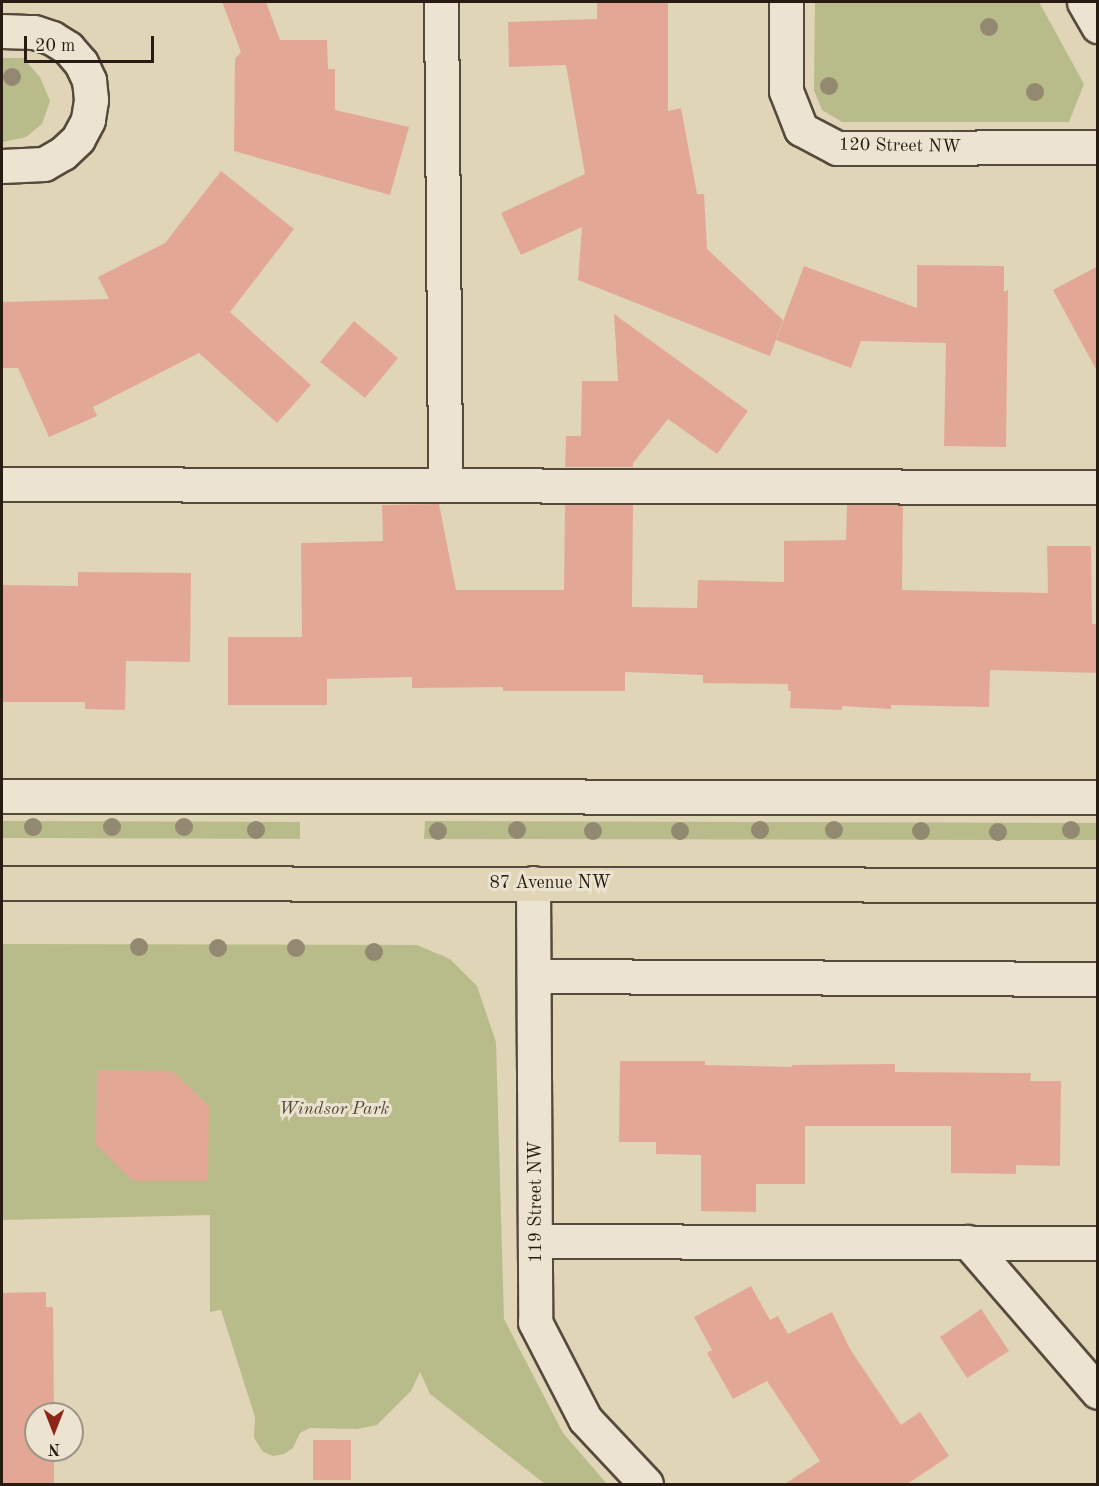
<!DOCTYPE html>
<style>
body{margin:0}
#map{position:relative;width:1099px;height:1486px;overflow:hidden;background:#e1d5b8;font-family:"Old Standard TT",serif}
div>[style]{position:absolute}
.green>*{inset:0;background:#b8bc8b}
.building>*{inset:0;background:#e3a895}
.roads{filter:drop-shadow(2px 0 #564a3c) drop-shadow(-2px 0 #564a3c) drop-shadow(0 2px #564a3c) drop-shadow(0 -2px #564a3c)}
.minor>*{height:33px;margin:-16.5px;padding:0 16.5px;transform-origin:16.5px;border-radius:16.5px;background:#ece4d1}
.major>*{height:33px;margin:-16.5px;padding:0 16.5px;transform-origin:16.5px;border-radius:16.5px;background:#e1d5b8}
.trees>*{width:18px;height:18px;margin:-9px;border-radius:50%;background:#928970}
span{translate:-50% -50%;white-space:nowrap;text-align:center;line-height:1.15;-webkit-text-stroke:6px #ece4d1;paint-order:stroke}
.street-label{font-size:18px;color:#271b12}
.park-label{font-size:18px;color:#524b36;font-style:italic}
.frame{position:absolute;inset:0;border:3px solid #271b12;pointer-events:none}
.north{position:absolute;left:24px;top:1402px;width:60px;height:60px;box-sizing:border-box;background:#ece4d1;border:2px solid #9d9485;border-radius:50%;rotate:180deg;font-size:16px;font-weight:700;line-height:24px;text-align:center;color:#271b12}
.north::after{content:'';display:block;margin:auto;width:21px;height:27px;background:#8f2418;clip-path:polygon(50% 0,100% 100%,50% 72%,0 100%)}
.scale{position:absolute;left:24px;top:36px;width:130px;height:27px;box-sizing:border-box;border:3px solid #271b12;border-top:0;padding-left:8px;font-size:18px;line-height:21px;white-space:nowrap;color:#271b12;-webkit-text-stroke:4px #ece4d1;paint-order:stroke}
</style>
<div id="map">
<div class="green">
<i style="clip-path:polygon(815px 2px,1039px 2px,1084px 84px,1069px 122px,842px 122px,822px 110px,814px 90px)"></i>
<i style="clip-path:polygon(2px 58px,23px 58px,40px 77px,50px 101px,42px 124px,26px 137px,3px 142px)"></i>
<i style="clip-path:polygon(2px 821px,300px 822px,300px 839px,2px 838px)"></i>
<i style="clip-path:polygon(425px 821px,1097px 823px,1098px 840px,424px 839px)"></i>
<i style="clip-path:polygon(2px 944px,417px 945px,450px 959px,477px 986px,496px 1042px,504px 1319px,563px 1433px,607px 1484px,545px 1484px,430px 1394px,420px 1372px,411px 1391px,377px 1425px,357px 1429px,310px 1428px,300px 1433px,293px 1448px,284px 1454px,273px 1456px,263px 1452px,254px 1438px,255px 1417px,221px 1310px,210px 1312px,210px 1215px,2px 1220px)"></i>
</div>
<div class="building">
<i style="clip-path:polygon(222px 2px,266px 2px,280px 40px,327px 40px,328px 69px,335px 69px,335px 110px,409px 127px,390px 195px,234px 151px,235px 59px,241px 52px)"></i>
<i style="clip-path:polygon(597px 2px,668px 2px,668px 111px,681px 108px,697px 194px,704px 194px,707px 249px,783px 320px,770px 356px,578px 280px,582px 227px,521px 255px,501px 213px,585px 174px,566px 65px,509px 67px,508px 22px,597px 19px)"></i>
<i style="clip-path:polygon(221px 171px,294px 229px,230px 312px,311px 385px,277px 423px,199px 353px,93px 407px,97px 416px,49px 437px,18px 368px,2px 368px,2px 302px,109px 299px,98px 277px,165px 243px)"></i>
<i style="clip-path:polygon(917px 265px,1004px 266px,1004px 292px,1008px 290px,1006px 447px,944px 446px,946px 343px,861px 341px,851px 368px,776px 340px,804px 266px,917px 308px)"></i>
<i style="clip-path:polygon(1098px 266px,1098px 373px,1053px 290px)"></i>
<i style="clip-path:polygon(614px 314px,748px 411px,717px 454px,668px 419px,633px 463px,633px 467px,565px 467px,566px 436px,581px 436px,582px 381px,618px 381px)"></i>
<i style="clip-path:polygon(354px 321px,398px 358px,365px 398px,320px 362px)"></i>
<i style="clip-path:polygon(439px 504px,456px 590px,564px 590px,565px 504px,633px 504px,632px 607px,697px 608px,698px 580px,784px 582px,784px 541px,846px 540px,847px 505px,903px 505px,902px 590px,1048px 593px,1047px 546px,1091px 546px,1092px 624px,1098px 624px,1098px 673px,990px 670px,989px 707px,891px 705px,891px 709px,842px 706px,842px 710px,790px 708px,791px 691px,788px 691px,788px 684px,703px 683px,703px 675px,625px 672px,625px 691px,503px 691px,503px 687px,412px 688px,412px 677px,327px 679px,327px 705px,228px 705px,228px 637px,302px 637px,301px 543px,383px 541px,382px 505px)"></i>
<i style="clip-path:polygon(78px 572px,191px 573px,190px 662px,126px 661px,125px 710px,85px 709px,85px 702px,2px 702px,2px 585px,78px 586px)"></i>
<i style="clip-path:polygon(620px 1061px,705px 1061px,705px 1065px,792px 1067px,792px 1065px,895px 1064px,895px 1072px,1031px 1073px,1030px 1081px,1061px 1081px,1060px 1166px,1016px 1165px,1016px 1174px,951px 1173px,951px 1126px,805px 1126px,805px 1184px,756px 1184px,756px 1212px,701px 1211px,701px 1155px,656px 1154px,656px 1142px,619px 1142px)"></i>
<i style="clip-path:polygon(97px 1070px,172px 1071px,209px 1106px,208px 1181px,133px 1181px,96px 1145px)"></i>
<i style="clip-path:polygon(751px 1286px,770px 1320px,778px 1316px,788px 1334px,832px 1312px,850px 1349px,901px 1425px,920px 1412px,949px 1456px,906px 1485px,783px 1485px,820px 1461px,767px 1381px,733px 1399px,707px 1353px,712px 1350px,694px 1317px)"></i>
<i style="clip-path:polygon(46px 1292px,46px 1307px,53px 1307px,54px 1414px,36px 1414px,36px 1450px,54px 1450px,54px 1485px,2px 1485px,2px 1293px)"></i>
<i style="clip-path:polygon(981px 1309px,1009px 1351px,967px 1378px,940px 1337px)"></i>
<i style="clip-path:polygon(313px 1440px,351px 1440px,351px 1480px,313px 1480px)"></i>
</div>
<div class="roads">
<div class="minor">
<i style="left:441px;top:2px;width:483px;rotate:89.5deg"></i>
<i style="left:786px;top:2px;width:89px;rotate:90deg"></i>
<i style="left:786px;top:91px;width:41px;rotate:68.5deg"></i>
<i style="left:801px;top:129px;width:41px;rotate:27.8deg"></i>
<i style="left:837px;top:148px;width:261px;rotate:-0.2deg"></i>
<i style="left:1084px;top:2px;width:28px;rotate:60deg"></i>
<i style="left:2px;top:31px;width:32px;rotate:2deg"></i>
<i style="left:34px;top:32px;width:19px;rotate:18deg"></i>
<i style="left:52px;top:38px;width:19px;rotate:32deg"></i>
<i style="left:68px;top:48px;width:20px;rotate:49deg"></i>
<i style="left:81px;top:63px;width:19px;rotate:65deg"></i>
<i style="left:89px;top:80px;width:20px;rotate:84deg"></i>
<i style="left:91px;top:100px;width:20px;rotate:99deg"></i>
<i style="left:88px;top:120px;width:21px;rotate:118deg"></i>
<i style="left:78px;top:139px;width:21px;rotate:137deg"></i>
<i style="left:63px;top:153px;width:22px;rotate:150deg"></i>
<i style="left:44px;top:164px;width:42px;rotate:177.3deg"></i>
<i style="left:2px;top:484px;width:1096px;rotate:0.16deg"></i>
<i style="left:2px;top:796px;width:1096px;rotate:0.05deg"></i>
<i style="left:533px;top:883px;width:439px;rotate:89.7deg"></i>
<i style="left:535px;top:1322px;width:109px;rotate:62.7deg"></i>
<i style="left:585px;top:1419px;width:89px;rotate:46.8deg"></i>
<i style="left:534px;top:976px;width:564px;rotate:0.3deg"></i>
<i style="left:537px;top:1241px;width:561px;rotate:0.2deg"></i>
<i style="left:968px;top:1242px;width:198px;rotate:49.1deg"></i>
</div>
<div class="major">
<i style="left:2px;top:883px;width:1096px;rotate:0.1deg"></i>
</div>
</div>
<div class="trees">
<i style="left:989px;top:27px"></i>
<i style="left:12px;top:77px"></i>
<i style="left:829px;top:86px"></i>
<i style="left:1035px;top:92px"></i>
<i style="left:33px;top:827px"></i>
<i style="left:112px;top:827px"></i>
<i style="left:184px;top:827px"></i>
<i style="left:256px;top:830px"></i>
<i style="left:517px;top:830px"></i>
<i style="left:760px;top:830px"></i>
<i style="left:834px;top:830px"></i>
<i style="left:1071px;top:830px"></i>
<i style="left:438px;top:831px"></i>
<i style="left:593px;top:831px"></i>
<i style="left:680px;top:831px"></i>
<i style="left:921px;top:831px"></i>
<i style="left:998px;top:832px"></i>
<i style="left:139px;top:947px"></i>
<i style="left:218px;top:948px"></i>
<i style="left:296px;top:948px"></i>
<i style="left:374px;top:952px"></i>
</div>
<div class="street-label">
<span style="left:900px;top:146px;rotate:1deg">120 Street NW</span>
<span style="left:550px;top:883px">87 Avenue NW</span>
<span style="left:536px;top:1202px;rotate:-90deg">119 Street NW</span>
</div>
<div class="park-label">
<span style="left:334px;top:1109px">Windsor Park</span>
</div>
<div class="frame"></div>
<div class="north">N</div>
<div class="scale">20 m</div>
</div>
